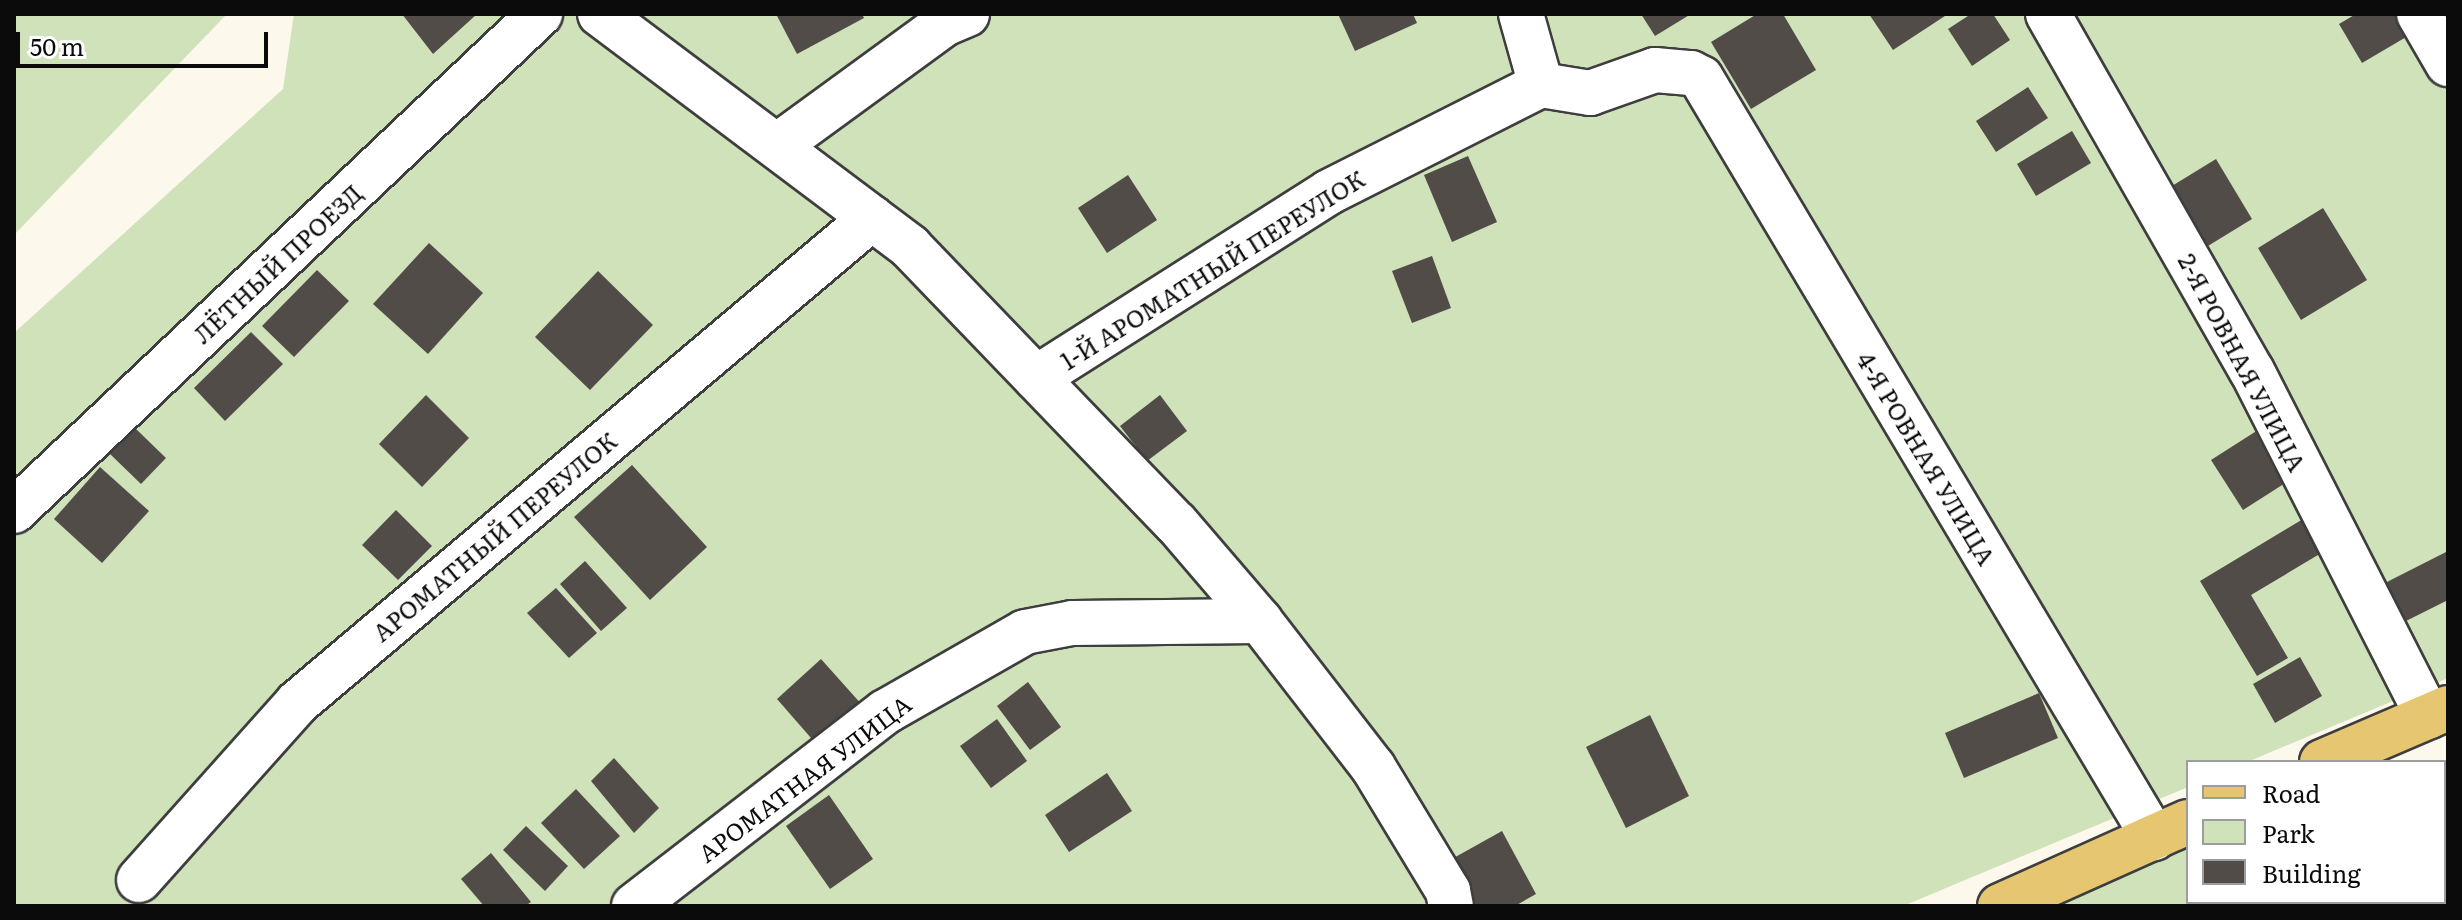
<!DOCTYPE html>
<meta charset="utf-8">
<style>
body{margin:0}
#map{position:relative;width:2462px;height:920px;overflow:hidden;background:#fcf8eb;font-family:Literata,serif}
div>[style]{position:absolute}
.green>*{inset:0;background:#cfe2ba}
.building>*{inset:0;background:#524c48}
.roads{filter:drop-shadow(2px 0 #3e3e3e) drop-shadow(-2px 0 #3e3e3e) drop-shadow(0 2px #3e3e3e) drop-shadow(0 -2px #3e3e3e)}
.minor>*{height:44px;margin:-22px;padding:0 22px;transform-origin:22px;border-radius:22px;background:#fff}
.major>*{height:44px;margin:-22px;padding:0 22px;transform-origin:22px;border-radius:22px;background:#e6c671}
span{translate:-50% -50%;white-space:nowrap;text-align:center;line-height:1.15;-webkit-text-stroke:8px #fff;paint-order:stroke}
.street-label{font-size:24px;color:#0b0b0b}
.frame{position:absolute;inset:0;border:16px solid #0b0b0b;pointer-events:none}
.legend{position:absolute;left:2186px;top:760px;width:260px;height:144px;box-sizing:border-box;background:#fff;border:2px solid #9d9d9d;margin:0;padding:10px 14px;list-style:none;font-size:24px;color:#0b0b0b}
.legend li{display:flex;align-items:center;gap:16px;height:40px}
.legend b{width:40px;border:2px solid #9d9d9d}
.scale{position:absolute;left:16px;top:32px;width:252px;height:36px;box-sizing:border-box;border:4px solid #0b0b0b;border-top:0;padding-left:10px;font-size:24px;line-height:28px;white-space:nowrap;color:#0b0b0b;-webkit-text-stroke:6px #fff;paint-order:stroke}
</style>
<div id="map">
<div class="green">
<i style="clip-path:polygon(14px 14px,227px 14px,14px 235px)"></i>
<i style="clip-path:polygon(294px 14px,2448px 14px,2448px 678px,2247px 762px,2188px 762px,2188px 787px,1903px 906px,14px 906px,14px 333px,283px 89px)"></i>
<i style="clip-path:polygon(2188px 839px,2188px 902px,2401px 906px,2038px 906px)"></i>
</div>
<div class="building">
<i style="clip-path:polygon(402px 14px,477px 14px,433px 54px)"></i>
<i style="clip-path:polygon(776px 14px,862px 14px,864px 18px,797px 54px)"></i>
<i style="clip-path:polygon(1338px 14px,1413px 14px,1417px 23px,1355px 51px)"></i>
<i style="clip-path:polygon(1641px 14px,1691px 14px,1655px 36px)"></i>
<i style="clip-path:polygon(1757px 14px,1783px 14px,1816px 70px,1751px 109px,1711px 42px)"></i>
<i style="clip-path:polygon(1869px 14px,1948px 14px,1893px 50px)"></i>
<i style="clip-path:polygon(1971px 14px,1993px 14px,2010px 40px,1972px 66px,1948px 29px)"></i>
<i style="clip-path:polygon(2356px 14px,2402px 14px,2413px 33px,2362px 63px,2339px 24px)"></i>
<i style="clip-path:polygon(2028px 87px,2048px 118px,1996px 152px,1976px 121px)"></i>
<i style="clip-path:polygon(2072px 131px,2091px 163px,2036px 196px,2017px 164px)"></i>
<i style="clip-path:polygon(1468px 156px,1497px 222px,1452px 242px,1424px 175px)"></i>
<i style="clip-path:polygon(2216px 159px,2252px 219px,2203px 249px,2167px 189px)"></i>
<i style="clip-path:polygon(1128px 175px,1157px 220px,1107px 253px,1078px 208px)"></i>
<i style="clip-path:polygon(2323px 208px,2367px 280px,2301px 320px,2258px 248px)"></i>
<i style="clip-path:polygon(429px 243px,483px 293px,428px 354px,373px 304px)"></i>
<i style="clip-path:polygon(1432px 256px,1451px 308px,1412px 323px,1392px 271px)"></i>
<i style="clip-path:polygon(317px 270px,349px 301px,294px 357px,262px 326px)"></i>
<i style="clip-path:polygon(598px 271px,653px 325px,590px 390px,535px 337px)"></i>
<i style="clip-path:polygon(251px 332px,283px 364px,225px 421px,194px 388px)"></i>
<i style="clip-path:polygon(426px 395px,469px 438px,422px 487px,379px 444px)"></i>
<i style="clip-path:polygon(1160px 395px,1187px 431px,1147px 461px,1120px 426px)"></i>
<i style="clip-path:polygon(135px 428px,166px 458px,141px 484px,110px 454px)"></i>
<i style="clip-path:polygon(2258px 430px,2290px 480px,2243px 510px,2211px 460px)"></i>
<i style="clip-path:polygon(632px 465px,707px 547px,650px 600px,574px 517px)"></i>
<i style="clip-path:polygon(100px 467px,149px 511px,102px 563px,54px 519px)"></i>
<i style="clip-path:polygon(396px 510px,432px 546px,398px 580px,362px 545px)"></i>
<i style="clip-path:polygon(2308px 516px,2328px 549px,2251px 595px,2288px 658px,2257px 676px,2200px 581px)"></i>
<i style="clip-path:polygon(2448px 551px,2448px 600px,2400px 624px,2381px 585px)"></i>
<i style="clip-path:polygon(585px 561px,627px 608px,601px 631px,560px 584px)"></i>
<i style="clip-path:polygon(556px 588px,597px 633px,569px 658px,527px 613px)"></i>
<i style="clip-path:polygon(2300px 657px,2322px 696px,2275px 723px,2253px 684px)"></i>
<i style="clip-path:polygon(821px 659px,863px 706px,818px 746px,777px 699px)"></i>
<i style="clip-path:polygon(1028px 682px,1061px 727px,1030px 750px,997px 706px)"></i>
<i style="clip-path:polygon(2039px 693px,2058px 738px,1964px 778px,1945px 733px)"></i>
<i style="clip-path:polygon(1650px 715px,1689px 796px,1626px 828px,1586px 747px)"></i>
<i style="clip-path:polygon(997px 719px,1027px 761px,991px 788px,960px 746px)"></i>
<i style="clip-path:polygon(614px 758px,659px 808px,634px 833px,591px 781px)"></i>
<i style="clip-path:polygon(1107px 773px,1132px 811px,1069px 852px,1045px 815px)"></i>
<i style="clip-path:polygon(576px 789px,620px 836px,584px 869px,541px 823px)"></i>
<i style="clip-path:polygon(829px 795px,873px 859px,830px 889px,786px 826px)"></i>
<i style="clip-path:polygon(2448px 824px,2448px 897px,2444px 826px)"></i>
<i style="clip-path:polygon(526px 826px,568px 866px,545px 891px,503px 850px)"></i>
<i style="clip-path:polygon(1502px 831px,1536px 894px,1515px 906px,1476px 906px,1450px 860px)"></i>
<i style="clip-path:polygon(491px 853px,531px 902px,525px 906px,484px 906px,461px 879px)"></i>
<i style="clip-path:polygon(2292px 902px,2386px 902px,2387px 906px,2294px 906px)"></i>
</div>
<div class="roads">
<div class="minor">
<i style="left:600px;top:14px;width:388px;rotate:36.9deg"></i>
<i style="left:910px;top:247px;width:383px;rotate:46.1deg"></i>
<i style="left:1176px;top:523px;width:129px;rotate:49.4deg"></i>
<i style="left:1260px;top:621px;width:185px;rotate:52.3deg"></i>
<i style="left:1373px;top:767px;width:145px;rotate:58.8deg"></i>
<i style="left:1448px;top:891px;width:15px;rotate:79deg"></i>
<i style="left:1521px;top:14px;width:74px;rotate:74.3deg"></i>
<i style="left:2048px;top:14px;width:411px;rotate:60.3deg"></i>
<i style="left:2252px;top:371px;width:388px;rotate:63deg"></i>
<i style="left:2419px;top:14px;width:58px;rotate:59.9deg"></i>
<i style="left:777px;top:146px;width:207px;rotate:-36.1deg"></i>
<i style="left:944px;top:24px;width:25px;rotate:-23deg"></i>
<i style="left:1036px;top:378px;width:347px;rotate:-32.4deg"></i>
<i style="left:1329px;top:192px;width:237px;rotate:-26.8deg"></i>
<i style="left:1541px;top:85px;width:50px;rotate:9.3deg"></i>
<i style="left:1590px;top:93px;width:69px;rotate:-19.5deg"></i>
<i style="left:1655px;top:70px;width:36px;rotate:5deg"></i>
<i style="left:1691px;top:73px;width:11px;rotate:27deg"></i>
<i style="left:1701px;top:78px;width:885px;rotate:59.2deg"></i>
<i style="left:14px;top:511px;width:724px;rotate:-43.38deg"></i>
<i style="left:139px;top:880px;width:237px;rotate:-48.2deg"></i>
<i style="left:297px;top:703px;width:752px;rotate:-40.15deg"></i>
<i style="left:2404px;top:902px;width:4px;rotate:76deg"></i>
<i style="left:634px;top:906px;width:317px;rotate:-37.7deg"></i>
<i style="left:885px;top:712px;width:161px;rotate:-29.7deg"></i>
<i style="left:1025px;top:632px;width:48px;rotate:-10.8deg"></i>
<i style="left:1072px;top:623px;width:188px;rotate:-0.6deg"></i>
</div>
<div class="major">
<i style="left:2322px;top:762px;width:137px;rotate:-23.2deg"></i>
<i style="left:2000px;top:906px;width:206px;rotate:-24.1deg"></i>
</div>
</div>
<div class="street-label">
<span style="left:277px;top:263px;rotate:-43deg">ЛЁТНЫЙ ПРОЕЗД</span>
<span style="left:1212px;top:269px;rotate:-32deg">1-Й АРОМАТНЫЙ ПЕРЕУЛОК</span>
<span style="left:2243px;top:362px;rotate:62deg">2-Я РОВНАЯ УЛИЦА</span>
<span style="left:1927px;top:458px;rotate:59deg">4-Я РОВНАЯ УЛИЦА</span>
<span style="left:494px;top:536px;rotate:-40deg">АРОМАТНЫЙ ПЕРЕУЛОК</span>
<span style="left:804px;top:778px;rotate:-37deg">АРОМАТНАЯ УЛИЦА</span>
</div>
<div class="frame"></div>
<ul class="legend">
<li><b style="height:10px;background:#e6c671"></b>Road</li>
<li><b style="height:22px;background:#cfe2ba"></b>Park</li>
<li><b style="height:22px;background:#524c48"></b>Building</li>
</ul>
<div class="scale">50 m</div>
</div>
